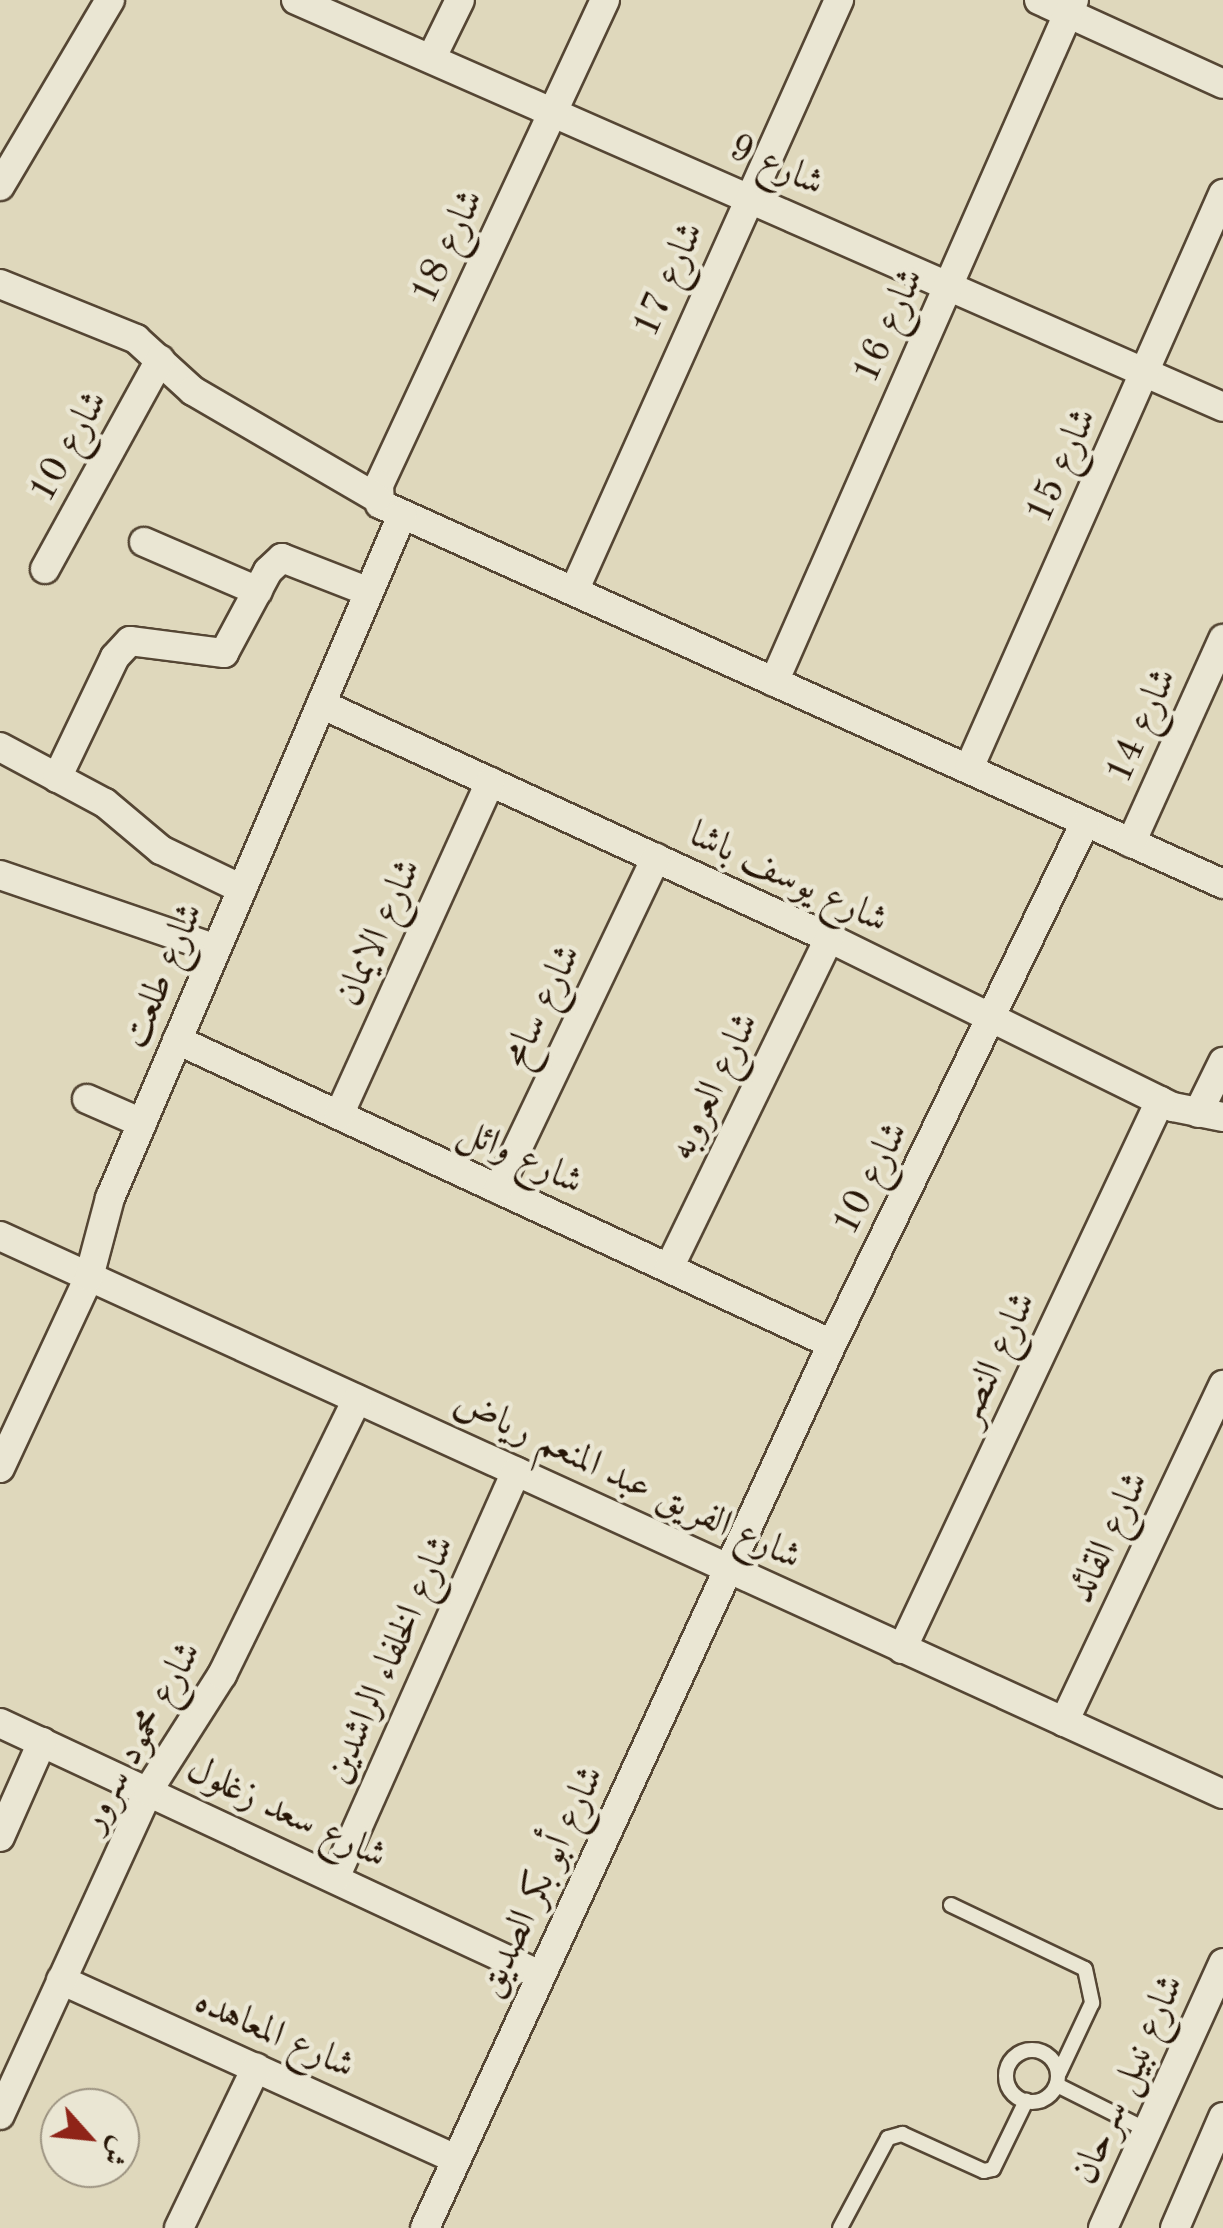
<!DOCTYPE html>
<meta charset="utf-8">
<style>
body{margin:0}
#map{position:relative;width:1223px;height:2228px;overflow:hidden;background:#dfd8bc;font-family:"Old Standard TT",Amiri,serif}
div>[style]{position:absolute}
.roads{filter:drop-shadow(2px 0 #554634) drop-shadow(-2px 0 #554634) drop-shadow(0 2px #554634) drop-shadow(0 -2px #554634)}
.lane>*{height:14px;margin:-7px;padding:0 7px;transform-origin:7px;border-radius:7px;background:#eae6d3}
.lane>.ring{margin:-7px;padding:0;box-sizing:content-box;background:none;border:14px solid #eae6d3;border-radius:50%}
.street>*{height:28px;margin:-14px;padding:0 14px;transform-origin:14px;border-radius:14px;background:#eae6d3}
span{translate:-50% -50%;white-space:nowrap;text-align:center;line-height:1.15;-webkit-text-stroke:9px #eae6d3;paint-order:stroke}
.street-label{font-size:38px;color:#271607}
.north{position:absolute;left:40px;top:2088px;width:100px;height:100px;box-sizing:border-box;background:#eae6d3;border:2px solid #9c9381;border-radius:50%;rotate:117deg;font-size:28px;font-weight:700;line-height:40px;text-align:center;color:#271607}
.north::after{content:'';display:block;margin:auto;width:35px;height:45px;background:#8f2418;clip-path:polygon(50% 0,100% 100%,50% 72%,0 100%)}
</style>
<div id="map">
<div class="roads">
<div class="lane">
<i style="left:951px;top:1905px;width:148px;rotate:25.5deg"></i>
<i style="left:1085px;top:1969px;width:35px;rotate:78deg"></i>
<i style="left:1092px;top:2003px;width:77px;rotate:115.2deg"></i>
<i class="ring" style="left:1006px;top:2050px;width:38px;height:38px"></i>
<i style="left:1057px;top:2085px;width:101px;rotate:26.6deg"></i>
<i style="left:840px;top:2228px;width:102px;rotate:-61.9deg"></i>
<i style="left:888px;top:2138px;width:15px;rotate:-16deg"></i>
<i style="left:902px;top:2134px;width:90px;rotate:24.3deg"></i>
<i style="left:984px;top:2171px;width:9px;rotate:-13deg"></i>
<i style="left:993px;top:2169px;width:76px;rotate:-64.1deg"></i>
</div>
<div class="street">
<i style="left:296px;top:0;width:1012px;rotate:23.7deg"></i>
<i style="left:605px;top:0;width:535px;rotate:114.98deg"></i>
<i style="left:379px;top:485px;width:19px;rotate:87deg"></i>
<i style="left:380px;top:504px;width:925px;rotate:24.26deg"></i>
<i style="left:1039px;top:0;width:202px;rotate:24.5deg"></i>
<i style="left:433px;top:55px;width:61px;rotate:-63.9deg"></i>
<i style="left:0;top:186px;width:216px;rotate:-59.4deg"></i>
<i style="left:0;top:284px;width:147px;rotate:22deg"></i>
<i style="left:136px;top:339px;width:77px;rotate:42.4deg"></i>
<i style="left:193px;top:391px;width:213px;rotate:30.2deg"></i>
<i style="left:144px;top:542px;width:124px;rotate:23.3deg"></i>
<i style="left:45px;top:569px;width:239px;rotate:-61.2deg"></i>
<i style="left:574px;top:591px;width:648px;rotate:-65.85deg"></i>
<i style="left:774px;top:682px;width:745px;rotate:-66.26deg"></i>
<i style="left:321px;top:704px;width:559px;rotate:24.73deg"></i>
<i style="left:829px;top:938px;width:383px;rotate:26.2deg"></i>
<i style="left:1173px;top:1107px;width:51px;rotate:11.3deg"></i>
<i style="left:0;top:747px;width:119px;rotate:28.1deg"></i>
<i style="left:105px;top:803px;width:73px;rotate:40deg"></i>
<i style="left:161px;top:850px;width:90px;rotate:25.7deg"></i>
<i style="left:969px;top:768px;width:628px;rotate:-66.13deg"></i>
<i style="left:57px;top:778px;width:134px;rotate:-64.4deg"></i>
<i style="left:115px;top:657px;width:22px;rotate:-47deg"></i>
<i style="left:130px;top:641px;width:95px;rotate:7.3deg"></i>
<i style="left:224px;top:653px;width:93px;rotate:-61.8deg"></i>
<i style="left:268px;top:571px;width:19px;rotate:-43deg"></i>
<i style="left:282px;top:558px;width:93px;rotate:21.3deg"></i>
<i style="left:1131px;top:843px;width:224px;rotate:-65.7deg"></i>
<i style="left:0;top:875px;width:228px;rotate:18.9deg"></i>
<i style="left:177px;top:1040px;width:722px;rotate:24.9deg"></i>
<i style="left:87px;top:1099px;width:60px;rotate:23.6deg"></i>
<i style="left:1198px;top:1113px;width:57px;rotate:-63.9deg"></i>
<i style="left:339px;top:1115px;width:366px;rotate:-65.6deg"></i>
<i style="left:498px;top:1189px;width:367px;rotate:-64.5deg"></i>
<i style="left:0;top:1236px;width:1344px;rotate:24.53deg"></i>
<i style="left:669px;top:1268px;width:367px;rotate:-64.1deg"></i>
<i style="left:0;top:1468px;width:211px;rotate:-65deg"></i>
<i style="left:89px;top:1277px;width:82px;rotate:-75.1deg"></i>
<i style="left:110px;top:1198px;width:743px;rotate:-66.85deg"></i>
<i style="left:902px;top:1649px;width:606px;rotate:-64.79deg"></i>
<i style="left:1064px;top:1722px;width:373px;rotate:-64.7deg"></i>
<i style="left:0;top:1723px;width:596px;rotate:25.02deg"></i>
<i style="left:0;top:1837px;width:104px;rotate:-66.1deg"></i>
<i style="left:335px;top:1878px;width:445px;rotate:-66deg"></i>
<i style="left:61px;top:1980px;width:434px;rotate:24.4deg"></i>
<i style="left:0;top:2115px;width:356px;rotate:-65.4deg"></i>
<i style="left:148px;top:1791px;width:138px;rotate:-57.5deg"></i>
<i style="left:222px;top:1675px;width:307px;rotate:-63.9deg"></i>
<i style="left:179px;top:2228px;width:178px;rotate:-64.3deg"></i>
<i style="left:425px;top:2228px;width:973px;rotate:-65.28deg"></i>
<i style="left:832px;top:1344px;width:579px;rotate:-64.1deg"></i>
<i style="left:1103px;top:2228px;width:291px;rotate:-65.6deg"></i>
<i style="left:1175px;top:2228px;width:121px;rotate:-66.6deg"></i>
</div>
</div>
<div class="street-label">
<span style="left:776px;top:167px;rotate:24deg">شارع 9</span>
<span style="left:449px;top:247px;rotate:-65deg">شارع 18</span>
<span style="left:670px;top:280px;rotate:-66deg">شارع 17</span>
<span style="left:890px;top:326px;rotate:-66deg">شارع 16</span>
<span style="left:70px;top:447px;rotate:-61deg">شارع 10</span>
<span style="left:1063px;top:466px;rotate:-66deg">شارع 15</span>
<span style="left:1143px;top:726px;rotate:-66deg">شارع 14</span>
<span style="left:788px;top:879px;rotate:25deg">شارع يوسف باشا</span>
<span style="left:380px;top:933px;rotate:-66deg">شارع الايمان</span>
<span style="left:164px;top:976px;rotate:-67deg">شارع طلعت</span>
<span style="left:543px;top:1007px;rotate:-64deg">شارع سامح</span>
<span style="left:715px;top:1087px;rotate:-64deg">شارع العروبه</span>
<span style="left:520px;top:1158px;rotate:25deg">شارع وائل</span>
<span style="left:872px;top:1179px;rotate:-63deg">شارع 10</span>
<span style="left:997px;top:1359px;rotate:-65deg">شارع النصر</span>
<span style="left:627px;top:1481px;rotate:25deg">شارع الفريق عبد المنعم رياض</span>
<span style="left:1110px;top:1538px;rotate:-65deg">شارع القائد</span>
<span style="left:391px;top:1660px;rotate:-66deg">شارع الخلفاء الراشدين</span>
<span style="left:142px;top:1737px;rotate:-61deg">شارع محمود سرور</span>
<span style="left:286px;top:1814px;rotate:25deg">شارع سعد زغلول</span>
<span style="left:542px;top:1882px;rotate:-65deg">شارع أبو بكر الصديق</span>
<span style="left:274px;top:2035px;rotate:24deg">شارع المعاهده</span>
<span style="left:1129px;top:2080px;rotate:-66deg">شارع نبيل سرحان</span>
</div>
<div class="north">ش</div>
</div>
